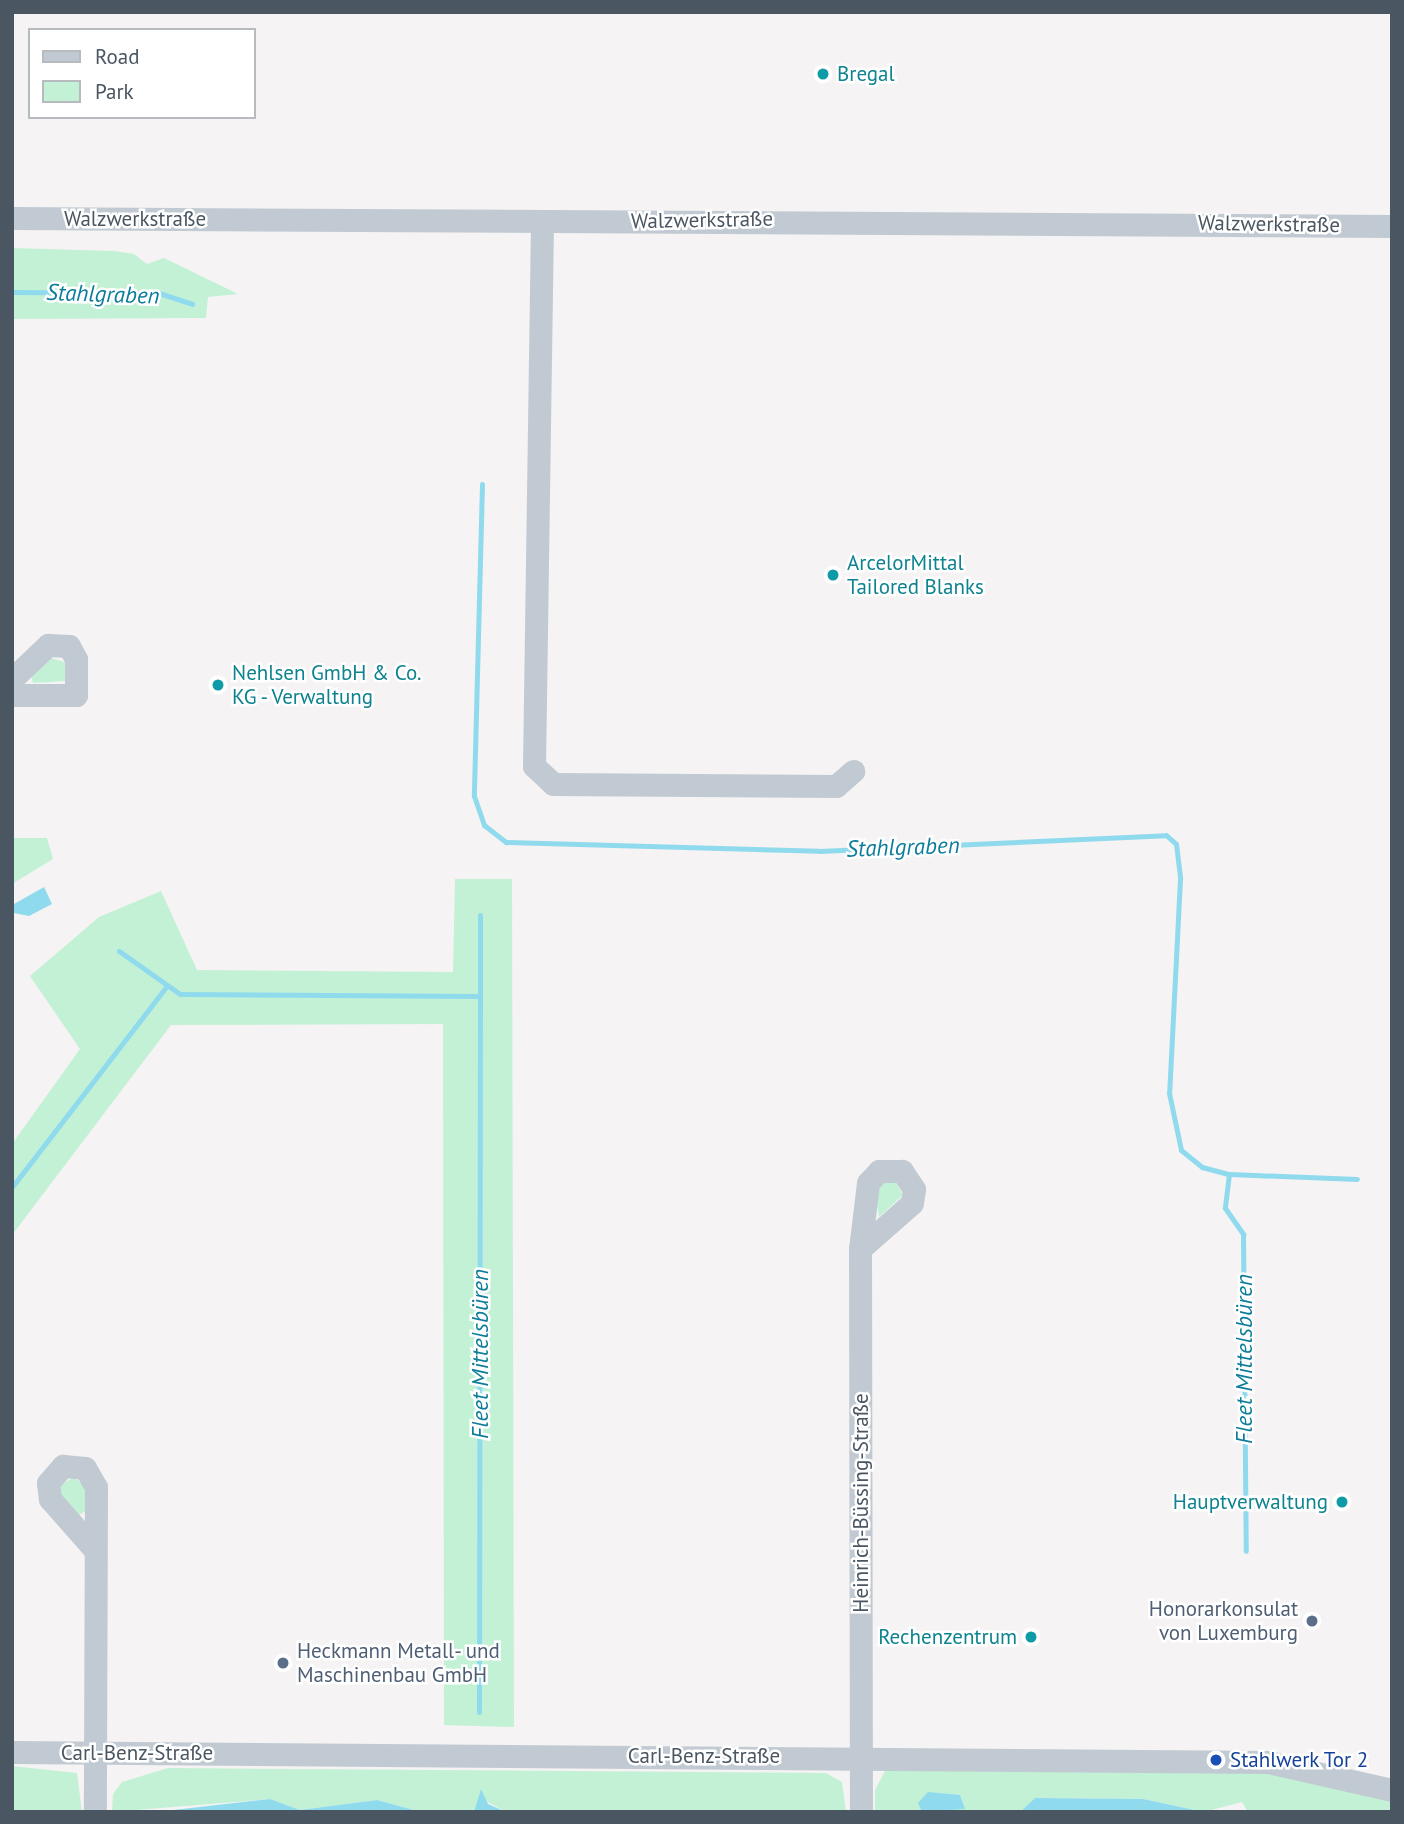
<!DOCTYPE html>
<meta charset="utf-8">
<style>
body{margin:0}
#map{position:relative;width:1404px;height:1824px;overflow:hidden;background:#f5f3f3;font-family:"PT Sans",sans-serif}
div>[style]{position:absolute}
.green>*{inset:0;background:#c3f1d5}
.water>*{inset:0;background:#90daee}
.stream>*{height:5px;margin:-2.5px;padding:0 2.5px;transform-origin:2.5px;border-radius:2.5px;background:#90daee}
.minor>*{height:23px;margin:-11.5px;padding:0 11.5px;transform-origin:11.5px;border-radius:11.5px;background:#c1cad2}
.dots>*{width:19px;height:19px;translate:-50% -50%;box-sizing:border-box;border:4px solid #fff;border-radius:50%}
span{translate:-50% -50%;white-space:nowrap;text-align:center;line-height:1.15;-webkit-text-stroke:5px #fff;paint-order:stroke}
.culture-label{font-size:21px;color:#0d838f}
.left{translate:0 -50%;text-align:left}
.right{translate:-100% -50%;text-align:right}
.street-label{font-size:21px;color:#4a5661}
.service-label{font-size:21px;color:#4e5e75}
.transit-label{font-size:21px;color:#164399}
.water-label{font-size:23px;color:#0c7c9b;font-style:italic}
.frame{position:absolute;inset:0;border:14px solid #4a5661;pointer-events:none}
.legend{position:absolute;left:28px;top:28px;width:228px;height:91px;box-sizing:border-box;background:#fff;border:2px solid #b7bbc0;margin:0;padding:9px 12px;list-style:none;font-size:21px;color:#4a5661}
.legend li{display:flex;align-items:center;gap:14px;height:35px}
.legend b{width:35px;border:2px solid #b7bbc0}
</style>
<div id="map">
<div class="green">
<i style="clip-path:polygon(12px 248px,114px 251px,134px 254px,147px 264px,164px 258px,238px 294px,208px 297px,206px 318px,12px 319px)"></i>
<i style="clip-path:polygon(51px 658px,67px 663px,65px 681px,33px 683px,31px 676px)"></i>
<i style="clip-path:polygon(12px 838px,47px 838px,53px 859px,12px 884px)"></i>
<i style="clip-path:polygon(455px 879px,512px 879px,514px 1727px,444px 1725px,443px 1024px,171px 1025px,12px 1235px,12px 1144px,80px 1049px,30px 976px,99px 917px,161px 891px,197px 970px,453px 972px)"></i>
<i style="clip-path:polygon(883px 1181px,896px 1183px,903px 1195px,879px 1217px,875px 1192px)"></i>
<i style="clip-path:polygon(74px 1477px,85px 1486px,85px 1511px,79px 1515px,60px 1499px,59px 1486px)"></i>
<i style="clip-path:polygon(12px 1766px,77px 1773px,82px 1812px,12px 1812px)"></i>
<i style="clip-path:polygon(168px 1768px,826px 1773px,842px 1782px,846px 1812px,506px 1812px,484px 1800px,474px 1812px,421px 1812px,377px 1800px,300px 1810px,270px 1799px,112px 1812px,113px 1794px,122px 1782px)"></i>
<i style="clip-path:polygon(917px 1769px,1265px 1771px,1371px 1793px,1392px 1802px,1392px 1812px,1248px 1812px,1242px 1802px,1204px 1812px,1143px 1799px,1035px 1798px,1020px 1812px,875px 1812px,875px 1790px,885px 1771px)"></i>
</div>
<div class="water">
<i style="clip-path:polygon(44px 887px,52px 904px,29px 916px,14px 913px,14px 904px)"></i>
<i style="clip-path:polygon(481px 1789px,488px 1804px,506px 1812px,474px 1812px)"></i>
<i style="clip-path:polygon(928px 1792px,960px 1795px,965px 1809px,922px 1812px,918px 1803px)"></i>
<i style="clip-path:polygon(1035px 1798px,1143px 1799px,1204px 1812px,1020px 1812px)"></i>
<i style="clip-path:polygon(270px 1799px,300px 1810px,377px 1800px,421px 1812px,156px 1812px)"></i>
</div>
<div class="stream">
<i style="left:12px;top:292px;width:147px;rotate:0.4deg"></i>
<i style="left:159px;top:293px;width:35px;rotate:18deg"></i>
<i style="left:482px;top:484px;width:312px;rotate:91.5deg"></i>
<i style="left:474px;top:796px;width:31px;rotate:71deg"></i>
<i style="left:484px;top:825px;width:28px;rotate:38deg"></i>
<i style="left:506px;top:842px;width:313px;rotate:1.6deg"></i>
<i style="left:819px;top:851px;width:347px;rotate:-2.6deg"></i>
<i style="left:1166px;top:835px;width:13px;rotate:42deg"></i>
<i style="left:1176px;top:844px;width:35px;rotate:83deg"></i>
<i style="left:1180px;top:879px;width:214px;rotate:92.9deg"></i>
<i style="left:1169px;top:1093px;width:58px;rotate:78.1deg"></i>
<i style="left:1181px;top:1150px;width:27px;rotate:39deg"></i>
<i style="left:1202px;top:1167px;width:28px;rotate:15deg"></i>
<i style="left:1229px;top:1174px;width:128px;rotate:2.2deg"></i>
<i style="left:119px;top:951px;width:75px;rotate:35.2deg"></i>
<i style="left:180px;top:994px;width:300px;rotate:0.4deg"></i>
<i style="left:480px;top:996px;width:716px;rotate:90.08deg"></i>
<i style="left:480px;top:996px;width:81px;rotate:-90deg"></i>
<i style="left:1229px;top:1174px;width:34px;rotate:97deg"></i>
<i style="left:1225px;top:1208px;width:32px;rotate:55deg"></i>
<i style="left:1243px;top:1234px;width:317px;rotate:89.5deg"></i>
<i style="left:12px;top:1187px;width:252px;rotate:-52.4deg"></i>
</div>
<div class="minor">
<i style="left:12px;top:218px;width:1380px;rotate:0.33deg"></i>
<i style="left:542px;top:222px;width:544px;rotate:90.84deg"></i>
<i style="left:534px;top:766px;width:26px;rotate:43deg"></i>
<i style="left:553px;top:784px;width:283px;rotate:0.4deg"></i>
<i style="left:836px;top:786px;width:23px;rotate:-41deg"></i>
<i style="left:12px;top:679px;width:50px;rotate:-43.4deg"></i>
<i style="left:48px;top:645px;width:21px;rotate:3deg"></i>
<i style="left:69px;top:646px;width:15px;rotate:62deg"></i>
<i style="left:76px;top:659px;width:36px;rotate:90deg"></i>
<i style="left:76px;top:695px;width:64px;rotate:180deg"></i>
<i style="left:860px;top:1249px;width:69px;rotate:-41.5deg"></i>
<i style="left:912px;top:1203px;width:14px;rotate:-82deg"></i>
<i style="left:914px;top:1189px;width:22px;rotate:-124deg"></i>
<i style="left:902px;top:1171px;width:23px;rotate:180deg"></i>
<i style="left:879px;top:1171px;width:16px;rotate:133deg"></i>
<i style="left:868px;top:1183px;width:66px;rotate:96.9deg"></i>
<i style="left:860px;top:1249px;width:563px;rotate:89.9deg"></i>
<i style="left:94px;top:1549px;width:67px;rotate:-131.3deg"></i>
<i style="left:50px;top:1499px;width:16px;rotate:-97deg"></i>
<i style="left:48px;top:1483px;width:23px;rotate:-49deg"></i>
<i style="left:63px;top:1466px;width:22px;rotate:5deg"></i>
<i style="left:85px;top:1468px;width:22px;rotate:60deg"></i>
<i style="left:96px;top:1487px;width:325px;rotate:90.2deg"></i>
<i style="left:12px;top:1752px;width:1256px;rotate:0.46deg"></i>
<i style="left:1268px;top:1762px;width:127px;rotate:12.7deg"></i>
</div>
<div class="dots">
<i style="left:823px;top:74px;background:#0f9aa8"></i>
<i style="left:833px;top:575px;background:#0f9aa8"></i>
<i style="left:218px;top:685px;background:#0f9aa8"></i>
<i style="left:1342px;top:1502px;background:#0f9aa8"></i>
<i style="left:1312px;top:1621px;background:#5c6f8a"></i>
<i style="left:1031px;top:1637px;background:#0f9aa8"></i>
<i style="left:283px;top:1663px;background:#5c6f8a"></i>
<i style="left:1216px;top:1760px;background:#1a4fb4"></i>
</div>
<div class="culture-label">
<span class="left" style="left:837px;top:74px">Bregal</span>
<span class="left" style="left:847px;top:575px">ArcelorMittal<br>Tailored Blanks</span>
<span class="left" style="left:232px;top:685px">Nehlsen GmbH &amp; Co.<br>KG - Verwaltung</span>
<span class="right" style="left:1328px;top:1502px">Hauptverwaltung</span>
<span class="right" style="left:1017px;top:1637px">Rechenzentrum</span>
</div>
<div class="street-label">
<span style="left:135px;top:219px">Walzwerkstraße</span>
<span style="left:702px;top:220px;rotate:-1deg">Walzwerkstraße</span>
<span style="left:1269px;top:224px;rotate:1deg">Walzwerkstraße</span>
<span style="left:861px;top:1503px;rotate:-90deg">Heinrich-Büssing-Straße</span>
<span style="left:137px;top:1753px">Carl-Benz-Straße</span>
<span style="left:704px;top:1756px">Carl-Benz-Straße</span>
</div>
<div class="service-label">
<span class="right" style="left:1298px;top:1621px">Honorarkonsulat<br>von Luxemburg</span>
<span class="left" style="left:297px;top:1663px">Heckmann Metall- und<br>Maschinenbau GmbH</span>
</div>
<div class="transit-label">
<span class="left" style="left:1230px;top:1760px">Stahlwerk Tor 2</span>
</div>
<div class="water-label">
<span style="left:103px;top:294px;rotate:2deg">Stahlgraben</span>
<span style="left:903px;top:847px;rotate:-2deg">Stahlgraben</span>
<span style="left:480px;top:1354px;rotate:-90deg">Fleet Mittelsbüren</span>
<span style="left:1244px;top:1359px;rotate:-90deg">Fleet Mittelsbüren</span>
</div>
<div class="frame"></div>
<ul class="legend">
<li><b style="height:9px;background:#c1cad2"></b>Road</li>
<li><b style="height:19px;background:#c3f1d5"></b>Park</li>
</ul>
</div>
